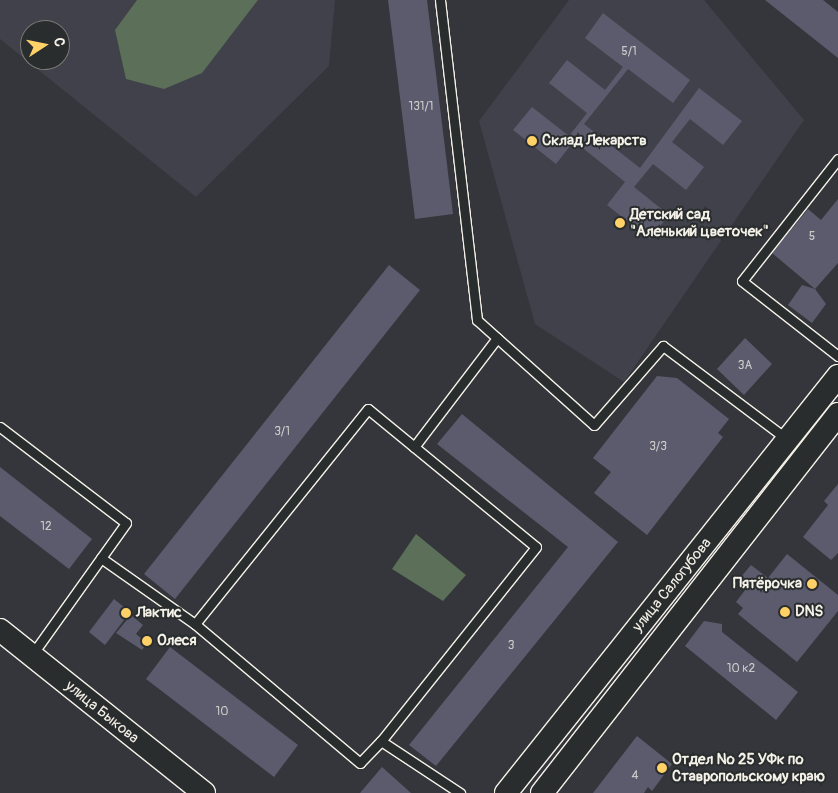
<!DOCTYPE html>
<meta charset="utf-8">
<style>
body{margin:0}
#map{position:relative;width:838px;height:793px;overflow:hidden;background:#34363b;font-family:Pangolin,sans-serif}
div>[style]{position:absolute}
.built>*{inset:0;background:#40414a}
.green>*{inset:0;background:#5c6f59}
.building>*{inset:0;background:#5b5b6d}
.roads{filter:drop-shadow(1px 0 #f4f1e8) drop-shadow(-1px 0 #f4f1e8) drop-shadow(0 1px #f4f1e8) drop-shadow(0 -1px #f4f1e8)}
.service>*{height:9px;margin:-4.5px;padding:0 4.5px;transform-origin:4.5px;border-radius:4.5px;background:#2a2d2e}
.tertiary>*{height:22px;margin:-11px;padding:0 11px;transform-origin:11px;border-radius:11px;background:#2a2d2e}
.dots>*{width:14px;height:14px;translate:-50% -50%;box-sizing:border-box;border:2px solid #2a2d2e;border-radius:50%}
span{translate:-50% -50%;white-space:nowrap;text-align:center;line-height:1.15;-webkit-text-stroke:4px #2a2d2e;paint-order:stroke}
.number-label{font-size:12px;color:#ceccc9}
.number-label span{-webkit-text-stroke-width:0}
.poi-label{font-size:15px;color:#f4f1e8;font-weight:700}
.left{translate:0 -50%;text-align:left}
.right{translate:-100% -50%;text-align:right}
.street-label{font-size:15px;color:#f4f1e8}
.north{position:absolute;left:20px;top:20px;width:50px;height:50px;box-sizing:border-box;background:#2a2d2e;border:1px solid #7b7b78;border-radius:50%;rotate:79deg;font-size:14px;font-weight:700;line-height:20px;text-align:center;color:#f4f1e8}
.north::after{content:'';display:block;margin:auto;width:18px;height:22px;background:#ffd166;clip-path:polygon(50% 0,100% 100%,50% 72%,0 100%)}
</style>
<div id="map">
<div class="built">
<i style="clip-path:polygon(evenodd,0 0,335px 0,329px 66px,196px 197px,0 39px,0 0,30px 30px,60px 30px,60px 60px,30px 60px,30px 30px)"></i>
<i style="clip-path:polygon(569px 0,704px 0,804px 120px,624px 382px,535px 324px,479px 121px)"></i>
</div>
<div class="green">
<i style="clip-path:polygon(137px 0,258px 0,202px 73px,164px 89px,126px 79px,115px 30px)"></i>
<i style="clip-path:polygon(416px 534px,466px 575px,443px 601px,392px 569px)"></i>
</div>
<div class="building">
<i style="clip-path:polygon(388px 0,427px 0,453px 214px,415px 219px)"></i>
<i style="clip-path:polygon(765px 0,823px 0,838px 12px,838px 58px)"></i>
<i style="clip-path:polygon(603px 13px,690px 80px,673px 103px,628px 69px,584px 124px,640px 168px,699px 88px,742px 121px,723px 145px,690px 119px,672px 142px,704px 167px,686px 190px,653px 164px,634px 187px,669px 215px,650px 239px,607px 205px,625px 182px,574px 141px,556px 164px,513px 130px,532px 107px,569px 136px,587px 113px,549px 83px,567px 60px,605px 90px,623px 67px,585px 38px)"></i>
<i style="clip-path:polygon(838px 199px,838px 263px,815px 289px,772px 253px,808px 209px,821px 220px)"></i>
<i style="clip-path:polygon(389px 265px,420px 290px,175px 599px,144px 574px)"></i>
<i style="clip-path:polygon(802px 285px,815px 289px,826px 304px,812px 323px,788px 305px)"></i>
<i style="clip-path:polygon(745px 338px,772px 364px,744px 395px,717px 369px)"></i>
<i style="clip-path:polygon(657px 376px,677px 378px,729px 419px,718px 433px,723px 437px,647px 535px,594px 493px,611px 472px,593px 458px)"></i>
<i style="clip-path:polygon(462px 414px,618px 542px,436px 766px,409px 745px,568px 547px,437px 444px)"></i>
<i style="clip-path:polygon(0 467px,92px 539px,69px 569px,0 516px)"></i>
<i style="clip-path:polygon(838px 484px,838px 553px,831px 560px,803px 537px,828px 505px,824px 501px)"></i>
<i style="clip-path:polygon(787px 554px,838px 595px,838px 611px,797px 662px,738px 614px,743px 608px,736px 602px,749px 585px,740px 578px,751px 565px,768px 578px)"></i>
<i style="clip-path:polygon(114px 599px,130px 612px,105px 645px,89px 632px)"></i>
<i style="clip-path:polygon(131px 615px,143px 625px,136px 634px,147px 643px,142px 650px,116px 633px)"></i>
<i style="clip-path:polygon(704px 621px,722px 624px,722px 632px,798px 692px,776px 720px,685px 646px)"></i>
<i style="clip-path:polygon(170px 647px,298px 745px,274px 777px,146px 679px)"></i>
<i style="clip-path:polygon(637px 736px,672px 764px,652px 791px,648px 787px,644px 793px,593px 793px)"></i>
<i style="clip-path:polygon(382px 767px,411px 793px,360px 793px)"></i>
</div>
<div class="roads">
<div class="service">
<i style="left:440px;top:0;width:322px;rotate:83.4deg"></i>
<i style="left:477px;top:320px;width:157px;rotate:41.9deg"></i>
<i style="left:594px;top:425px;width:105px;rotate:-48.9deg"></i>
<i style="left:663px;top:346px;width:155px;rotate:36.9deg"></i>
<i style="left:838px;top:159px;width:155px;rotate:128.2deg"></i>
<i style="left:742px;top:281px;width:122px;rotate:38deg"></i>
<i style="left:368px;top:409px;width:217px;rotate:39.4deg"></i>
<i style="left:536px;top:547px;width:248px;rotate:128.6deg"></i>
<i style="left:381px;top:741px;width:30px;rotate:134deg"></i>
<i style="left:360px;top:763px;width:216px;rotate:-139.9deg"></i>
<i style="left:195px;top:624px;width:276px;rotate:-51.2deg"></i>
<i style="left:0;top:427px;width:158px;rotate:37.3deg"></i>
<i style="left:126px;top:523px;width:162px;rotate:125.5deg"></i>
<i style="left:414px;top:447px;width:137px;rotate:-52.7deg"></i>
<i style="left:101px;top:558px;width:115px;rotate:35.1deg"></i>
<i style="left:381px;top:741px;width:95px;rotate:33.4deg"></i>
</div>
<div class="tertiary">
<i style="left:0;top:630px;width:261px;rotate:38.6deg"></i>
<i style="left:506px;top:793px;width:533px;rotate:-51.47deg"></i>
<i style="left:542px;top:793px;width:481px;rotate:-52deg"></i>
</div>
</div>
<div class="dots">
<i style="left:532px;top:141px;background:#ffd166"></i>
<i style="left:620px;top:223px;background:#ffd166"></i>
<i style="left:812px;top:584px;background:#ffd166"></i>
<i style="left:785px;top:612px;background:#ffd166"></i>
<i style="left:126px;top:613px;background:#ffd166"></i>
<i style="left:147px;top:641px;background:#ffd166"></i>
<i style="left:662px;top:768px;background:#ffd166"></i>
</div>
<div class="number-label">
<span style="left:629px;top:52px">5/1</span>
<span style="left:421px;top:107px">131/1</span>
<span style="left:812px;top:237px">5</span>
<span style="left:745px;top:366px">3А</span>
<span style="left:282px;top:432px">3/1</span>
<span style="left:658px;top:447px">3/3</span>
<span style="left:46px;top:527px">12</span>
<span style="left:511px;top:646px">3</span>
<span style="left:741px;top:669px">10 к2</span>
<span style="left:222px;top:712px">10</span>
<span style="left:635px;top:776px">4</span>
</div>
<div class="poi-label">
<span class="left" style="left:542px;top:141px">Склад Лекарств</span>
<span class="left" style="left:630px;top:223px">Детский сад<br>"Аленький цветочек"</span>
<span class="right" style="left:802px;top:584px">Пятёрочка</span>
<span class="left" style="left:795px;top:612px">DNS</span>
<span class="left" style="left:136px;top:613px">Лактис</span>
<span class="left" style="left:157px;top:641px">Олеся</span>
<span class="left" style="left:672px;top:768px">Отдел № 25 УФк по<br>Ставропольскому краю</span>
</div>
<div class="street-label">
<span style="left:672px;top:585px;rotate:-51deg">улица Салогубова</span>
<span style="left:102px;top:712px;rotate:39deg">улица Быкова</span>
</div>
<div class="north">С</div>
</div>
